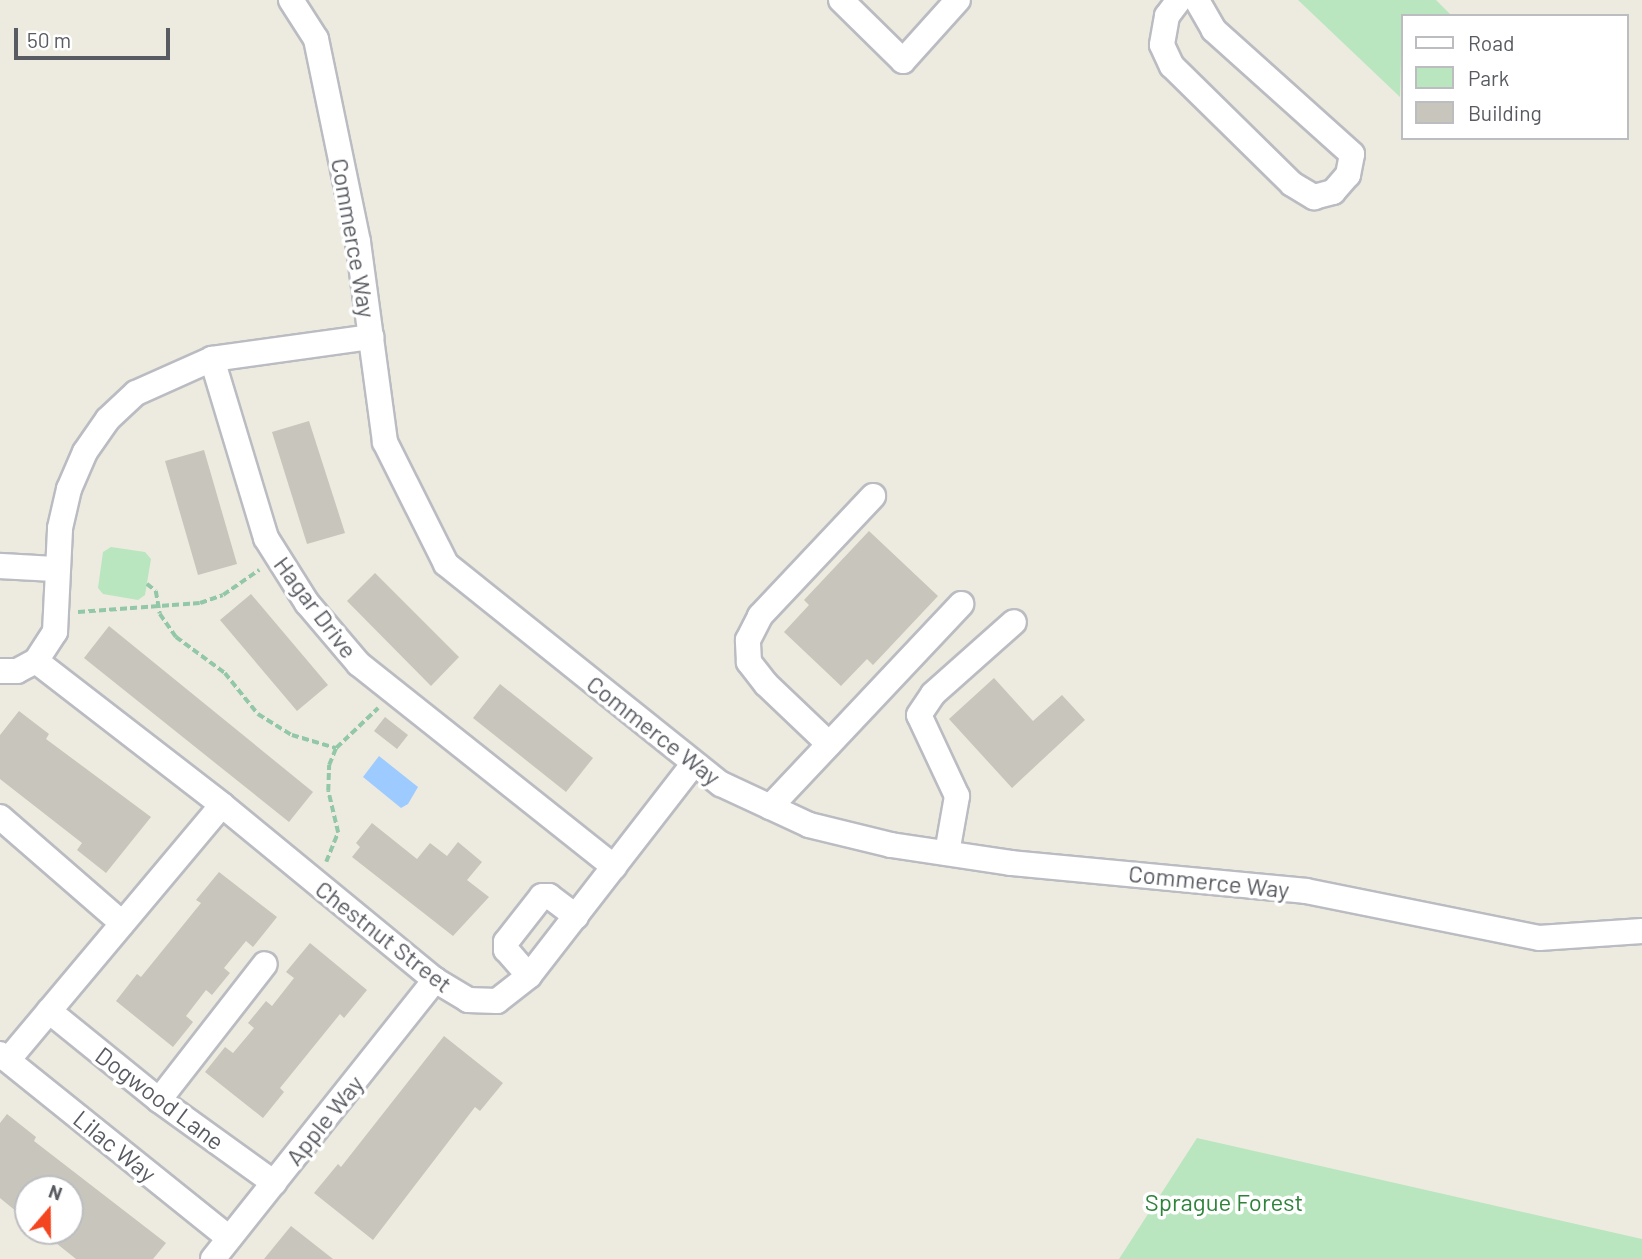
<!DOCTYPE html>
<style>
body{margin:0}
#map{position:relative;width:1642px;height:1259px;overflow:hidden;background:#edebdf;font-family:Barlow,sans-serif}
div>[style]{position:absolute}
.green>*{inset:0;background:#b9e6be}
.water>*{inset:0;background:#9dcaff}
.building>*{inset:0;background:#c7c5bc}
.path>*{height:3.5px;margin-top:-1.75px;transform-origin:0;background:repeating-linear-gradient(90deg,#92c7a7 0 7px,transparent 0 10.5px)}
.roads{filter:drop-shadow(2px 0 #babcc2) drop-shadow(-2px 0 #babcc2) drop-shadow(0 2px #babcc2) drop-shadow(0 -2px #babcc2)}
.minor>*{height:24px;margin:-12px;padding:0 12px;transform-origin:12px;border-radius:12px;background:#fff}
span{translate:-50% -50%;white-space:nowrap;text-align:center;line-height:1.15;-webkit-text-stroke:7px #fff;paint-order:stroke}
.street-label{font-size:24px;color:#585b61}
.park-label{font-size:24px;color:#2e833b}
.legend{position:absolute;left:1401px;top:14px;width:228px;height:126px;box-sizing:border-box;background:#fff;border:2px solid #bcbdc0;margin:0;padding:9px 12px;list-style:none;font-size:21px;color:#585b61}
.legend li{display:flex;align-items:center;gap:14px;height:35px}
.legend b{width:35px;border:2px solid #bcbdc0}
.north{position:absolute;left:14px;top:1175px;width:70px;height:70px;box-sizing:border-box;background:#fff;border:2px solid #bcbdc0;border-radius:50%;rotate:20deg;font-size:19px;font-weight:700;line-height:28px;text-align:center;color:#585b61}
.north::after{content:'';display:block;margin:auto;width:24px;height:32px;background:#f3451f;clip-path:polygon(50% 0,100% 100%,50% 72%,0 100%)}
.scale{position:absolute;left:14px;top:28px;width:156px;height:32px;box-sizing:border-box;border:4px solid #585b61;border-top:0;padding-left:9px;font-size:21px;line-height:24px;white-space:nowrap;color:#585b61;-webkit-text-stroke:5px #fff;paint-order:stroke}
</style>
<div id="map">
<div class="green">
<i style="clip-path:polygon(1298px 0,1436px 0,1452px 16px,1402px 16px,1400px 97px)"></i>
<i style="clip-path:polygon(111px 547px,145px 552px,151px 559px,145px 595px,138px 600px,103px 594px,98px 588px,103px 552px)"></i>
<i style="clip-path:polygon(1197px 1138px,1642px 1239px,1642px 1259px,1119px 1259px)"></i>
</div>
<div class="water">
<i style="clip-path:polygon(379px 756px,418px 787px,408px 804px,401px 808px,363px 777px)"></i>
</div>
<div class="building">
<i style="clip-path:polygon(309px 421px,345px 533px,307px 544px,272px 432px)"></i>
<i style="clip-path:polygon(204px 450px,237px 564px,198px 575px,165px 461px)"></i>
<i style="clip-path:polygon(869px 531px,938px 596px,873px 665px,867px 659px,841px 686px,784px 632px,809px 605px,804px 600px)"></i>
<i style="clip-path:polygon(375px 573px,459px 657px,431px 686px,347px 601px)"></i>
<i style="clip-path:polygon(251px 594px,328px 685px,297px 711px,220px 620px)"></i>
<i style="clip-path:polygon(109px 626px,313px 792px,289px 822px,84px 658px)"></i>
<i style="clip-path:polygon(994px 678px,1033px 721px,1062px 695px,1085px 720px,1012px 788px,949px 719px)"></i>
<i style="clip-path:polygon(500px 684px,593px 758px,566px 792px,473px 718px)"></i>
<i style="clip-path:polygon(19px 711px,49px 734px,46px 739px,151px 817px,106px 873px,77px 850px,82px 843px,0 779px,0 735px)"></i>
<i style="clip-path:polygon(385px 717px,408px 735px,397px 749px,374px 731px)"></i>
<i style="clip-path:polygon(372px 823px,417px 859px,430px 843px,447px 856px,458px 842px,482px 862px,467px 880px,489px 897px,453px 936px,352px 857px,360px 847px,356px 843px)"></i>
<i style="clip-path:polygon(219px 872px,277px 917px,253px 947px,246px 941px,224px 968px,230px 973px,212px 995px,206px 990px,186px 1016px,193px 1022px,173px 1047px,116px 1001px,137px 974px,141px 977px,201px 903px,196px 900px)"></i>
<i style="clip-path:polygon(310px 943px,367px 990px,344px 1018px,340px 1014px,280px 1088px,284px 1092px,263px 1118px,205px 1072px,225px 1047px,233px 1053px,254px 1028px,248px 1023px,266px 1001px,272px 1006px,294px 978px,286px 972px)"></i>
<i style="clip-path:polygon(444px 1036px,503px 1083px,480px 1111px,475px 1107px,373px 1240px,314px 1193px,338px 1164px,341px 1167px)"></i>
<i style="clip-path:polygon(7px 1114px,36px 1137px,34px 1141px,166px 1243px,153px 1259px,76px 1259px,41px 1231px,70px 1231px,70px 1189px,28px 1189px,28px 1221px,0 1198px,0 1123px)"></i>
<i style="clip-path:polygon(291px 1226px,333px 1259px,264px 1259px)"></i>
</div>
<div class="path">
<i style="left:147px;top:584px;width:11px;rotate:38deg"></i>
<i style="left:156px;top:591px;width:23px;rotate:80deg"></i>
<i style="left:160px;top:614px;width:28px;rotate:55deg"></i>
<i style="left:176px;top:637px;width:61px;rotate:36.3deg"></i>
<i style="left:225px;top:673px;width:53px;rotate:51.2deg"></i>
<i style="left:258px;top:714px;width:40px;rotate:32deg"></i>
<i style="left:292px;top:735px;width:46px;rotate:16.5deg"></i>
<i style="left:78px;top:612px;width:122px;rotate:-4.2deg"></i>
<i style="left:200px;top:603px;width:24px;rotate:-19deg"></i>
<i style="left:223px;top:595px;width:44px;rotate:-34.8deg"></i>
<i style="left:326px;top:862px;width:31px;rotate:-68deg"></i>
<i style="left:338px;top:833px;width:43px;rotate:-103.4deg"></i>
<i style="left:328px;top:791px;width:26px;rotate:-88deg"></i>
<i style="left:329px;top:765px;width:18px;rotate:-68deg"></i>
<i style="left:336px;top:748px;width:58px;rotate:-43.6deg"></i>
</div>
<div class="roads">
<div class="minor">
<i style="left:291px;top:0;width:46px;rotate:57.3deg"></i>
<i style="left:316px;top:39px;width:207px;rotate:78.3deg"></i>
<i style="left:358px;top:242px;width:202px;rotate:82.3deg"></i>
<i style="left:385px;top:442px;width:136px;rotate:63.4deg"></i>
<i style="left:446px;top:564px;width:352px;rotate:38.7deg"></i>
<i style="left:721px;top:784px;width:97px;rotate:25deg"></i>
<i style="left:809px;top:825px;width:84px;rotate:13.7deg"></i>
<i style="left:891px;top:845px;width:121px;rotate:8.5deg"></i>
<i style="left:1011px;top:863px;width:296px;rotate:5.4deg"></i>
<i style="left:1306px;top:891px;width:238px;rotate:11.4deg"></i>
<i style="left:1539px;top:938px;width:103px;rotate:-3.9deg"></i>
<i style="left:841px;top:0;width:87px;rotate:44.5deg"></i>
<i style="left:903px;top:61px;width:82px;rotate:-48deg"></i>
<i style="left:1179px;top:0;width:20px;rotate:127deg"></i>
<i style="left:1167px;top:16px;width:29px;rotate:100deg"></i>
<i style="left:1162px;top:45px;width:23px;rotate:65deg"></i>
<i style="left:1172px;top:66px;width:168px;rotate:44.5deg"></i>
<i style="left:1292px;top:184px;width:26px;rotate:31deg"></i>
<i style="left:1314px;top:197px;width:20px;rotate:-15deg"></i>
<i style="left:1333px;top:192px;width:23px;rotate:-49deg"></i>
<i style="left:1348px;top:175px;width:21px;rotate:-79deg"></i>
<i style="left:1352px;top:154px;width:186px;rotate:-138.1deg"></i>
<i style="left:1214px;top:30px;width:34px;rotate:-120deg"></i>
<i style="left:212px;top:359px;width:187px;rotate:73.2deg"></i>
<i style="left:266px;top:538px;width:77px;rotate:57.8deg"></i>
<i style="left:307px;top:603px;width:80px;rotate:49.6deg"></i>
<i style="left:359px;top:664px;width:326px;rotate:38.5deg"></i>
<i style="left:0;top:566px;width:56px;rotate:3.1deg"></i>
<i style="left:36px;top:661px;width:235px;rotate:37.7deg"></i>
<i style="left:222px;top:805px;width:276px;rotate:39.4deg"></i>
<i style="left:435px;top:980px;width:39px;rotate:31deg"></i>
<i style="left:468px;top:1000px;width:29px;rotate:2deg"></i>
<i style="left:497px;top:1001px;width:41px;rotate:-38deg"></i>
<i style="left:529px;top:976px;width:269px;rotate:-52.2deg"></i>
<i style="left:0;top:671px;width:17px"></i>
<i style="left:17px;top:671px;width:21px;rotate:-28deg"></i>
<i style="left:36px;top:661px;width:35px;rotate:-57deg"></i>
<i style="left:55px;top:632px;width:104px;rotate:-87.2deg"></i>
<i style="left:60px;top:528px;width:40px;rotate:-77deg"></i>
<i style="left:69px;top:489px;width:40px;rotate:-66.6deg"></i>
<i style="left:85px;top:452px;width:40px;rotate:-55.1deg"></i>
<i style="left:108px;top:419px;width:38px;rotate:-43deg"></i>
<i style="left:136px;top:393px;width:83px;rotate:-24.1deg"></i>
<i style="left:212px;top:359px;width:161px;rotate:-7.9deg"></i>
<i style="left:829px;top:744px;width:87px;rotate:-136.4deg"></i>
<i style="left:766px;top:684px;width:28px;rotate:-128deg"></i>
<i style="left:749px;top:662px;width:22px;rotate:-93deg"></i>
<i style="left:748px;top:640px;width:27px;rotate:-63deg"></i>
<i style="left:760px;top:616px;width:165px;rotate:-46.7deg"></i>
<i style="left:770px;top:807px;width:279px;rotate:-46.7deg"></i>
<i style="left:0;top:817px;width:162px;rotate:41deg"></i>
<i style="left:947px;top:853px;width:58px;rotate:-80deg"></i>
<i style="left:957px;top:796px;width:89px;rotate:-115.1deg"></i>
<i style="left:919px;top:715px;width:25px;rotate:-56deg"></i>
<i style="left:933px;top:694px;width:108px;rotate:-41.6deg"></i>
<i style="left:529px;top:976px;width:35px;rotate:-131deg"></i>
<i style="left:506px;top:950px;width:8px;rotate:-90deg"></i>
<i style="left:506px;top:942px;width:58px;rotate:-52deg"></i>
<i style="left:542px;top:896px;width:7px"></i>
<i style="left:549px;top:896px;width:34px;rotate:37deg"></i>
<i style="left:49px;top:1011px;width:141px;rotate:39deg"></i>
<i style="left:159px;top:1100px;width:142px;rotate:35.8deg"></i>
<i style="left:0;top:1054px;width:294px;rotate:38.8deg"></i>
<i style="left:8px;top:1060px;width:333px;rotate:-50deg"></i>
<i style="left:159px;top:1100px;width:172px;rotate:-52.1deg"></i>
<i style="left:213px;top:1259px;width:357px;rotate:-51.5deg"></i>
</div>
</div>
<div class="street-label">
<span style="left:354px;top:238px;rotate:80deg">Commerce Way</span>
<span style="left:316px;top:607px;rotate:53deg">Hagar Drive</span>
<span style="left:654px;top:730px;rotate:38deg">Commerce Way</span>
<span style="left:1209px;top:881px;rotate:6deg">Commerce Way</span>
<span style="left:384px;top:936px;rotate:38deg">Chestnut Street</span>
<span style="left:160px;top:1098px;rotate:37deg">Dogwood Lane</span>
<span style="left:324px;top:1120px;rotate:-51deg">Apple Way</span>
<span style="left:115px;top:1146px;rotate:39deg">Lilac Way</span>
</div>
<div class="park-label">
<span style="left:1224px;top:1202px">Sprague Forest</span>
</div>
<ul class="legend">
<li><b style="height:9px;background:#fff"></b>Road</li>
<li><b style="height:19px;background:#b9e6be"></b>Park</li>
<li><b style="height:19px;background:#c7c5bc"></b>Building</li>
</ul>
<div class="north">N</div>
<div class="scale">50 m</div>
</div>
